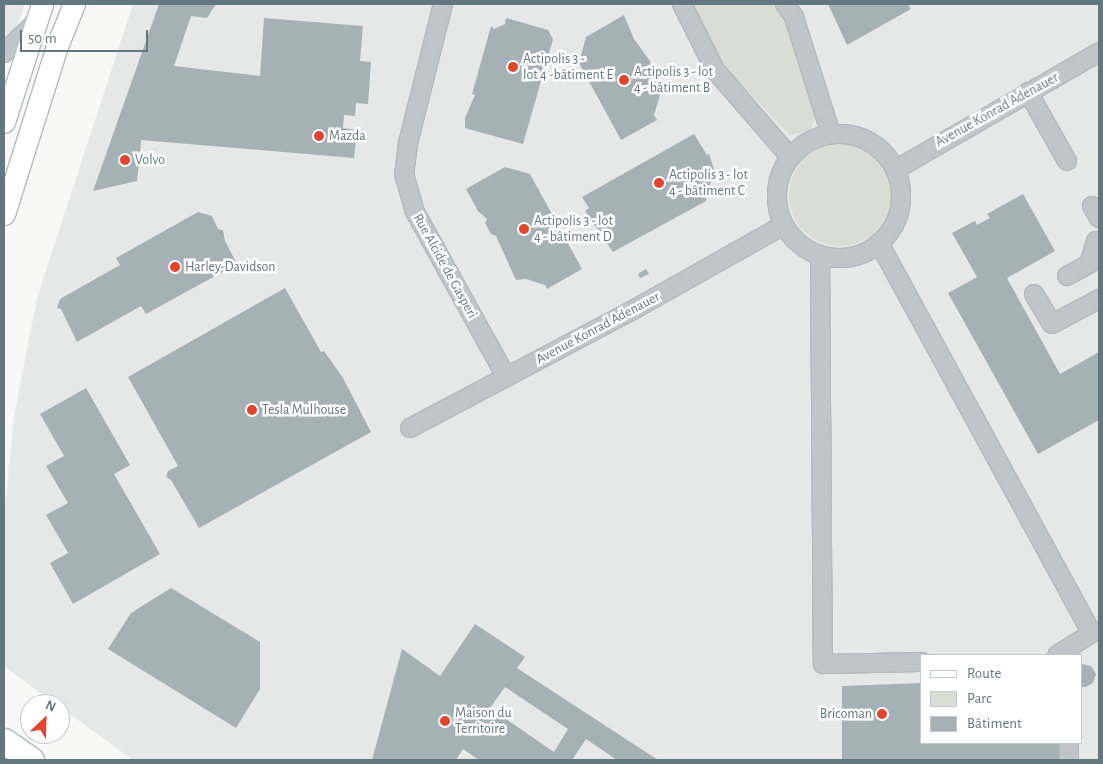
<!DOCTYPE html>
<meta charset="utf-8">
<style>
body{margin:0}
#map{position:relative;width:1103px;height:764px;overflow:hidden;background:#f8f8f6;font-family:"Alegreya Sans",sans-serif}
div>[style]{position:absolute}
.built>*{inset:0;background:#e6e8e7}
.green>*{inset:0;background:#d9ddd5}
.round{border-radius:50%}
.building>*{inset:0;background:#a6b1b5}
.roads{filter:drop-shadow(1px 0 #b3b9bc) drop-shadow(-1px 0 #b3b9bc) drop-shadow(0 1px #b3b9bc) drop-shadow(0 -1px #b3b9bc)}
.minor>*{height:18px;margin:-9px;padding:0 9px;transform-origin:9px;border-radius:9px;background:#bfc5c8}
.minor>.ring{margin:-9px;padding:0;box-sizing:content-box;background:none;border:18px solid #bfc5c8;border-radius:50%}
.major>*{height:21px;margin:-10.5px;padding:0 10.5px;transform-origin:10.5px;border-radius:10.5px;background:#fff}
.highway>*{height:25px;margin:-12.5px;padding:0 12.5px;transform-origin:12.5px;border-radius:12.5px;background:#fff}
.dots>*{width:14px;height:14px;translate:-50% -50%;box-sizing:border-box;border:2px solid #fff;border-radius:50%}
span{translate:-50% -50%;white-space:nowrap;text-align:center;line-height:1.15;-webkit-text-stroke:5px #fff;paint-order:stroke}
.poi-label{font-size:14px;color:#637781}
.left{translate:0 -50%;text-align:left}
.right{translate:-100% -50%;text-align:right}
.street-label{font-size:14px;color:#637781}
.frame{position:absolute;inset:0;border:5px solid #637781;pointer-events:none}
.legend{position:absolute;left:920px;top:654px;width:162px;height:90px;box-sizing:border-box;background:#fff;border:1px solid #c1c9cd;margin:0;padding:6px 9px;list-style:none;font-size:15px;color:#637781}
.legend li{display:flex;align-items:center;gap:10px;height:25px}
.legend b{width:25px;border:1px solid #c1c9cd}
.north{position:absolute;left:20px;top:694px;width:50px;height:50px;box-sizing:border-box;background:#fff;border:1px solid #c1c9cd;border-radius:50%;rotate:24deg;font-size:14px;font-weight:700;line-height:20px;text-align:center;color:#637781}
.north::after{content:'';display:block;margin:auto;width:18px;height:22px;background:#e3442c;clip-path:polygon(50% 0,100% 100%,50% 72%,0 100%)}
.scale{position:absolute;left:20px;top:30px;width:128px;height:22px;box-sizing:border-box;border:2px solid #637781;border-top:0;padding-left:6px;font-size:15px;line-height:18px;white-space:nowrap;color:#637781;-webkit-text-stroke:4px #fff;paint-order:stroke}
</style>
<div id="map">
<div class="built">
<i style="clip-path:polygon(4px 4px,25px 4px,4px 64px)"></i>
<i style="clip-path:polygon(evenodd,133px 4px,1099px 4px,1099px 760px,133px 760px,60px 707px,60px 704px,55px 704px,4px 666px,4px 516px,14px 417px,37px 298px,133px 4px,922px 655px,1082px 655px,1082px 743px,922px 743px,922px 655px)"></i>
</div>
<div class="green">
<i style="clip-path:polygon(693px 4px,776px 4px,787px 22px,817px 114px,810px 130px,790px 135px,733px 76px,717px 54px)"></i>
<i class="round" style="left:789px;top:144px;width:102px;height:102px"></i>
</div>
<div class="building">
<i style="clip-path:polygon(159px 4px,216px 4px,207px 18px,191px 16px,174px 66px,260px 76px,264px 18px,363px 26px,360px 61px,371px 62px,368px 104px,356px 103px,355px 116px,344px 115px,343px 128px,357px 130px,354px 158px,141px 140px,140px 156px,144px 158px,139px 163px,137px 181px,93px 191px)"></i>
<i style="clip-path:polygon(828px 4px,908px 4px,911px 9px,847px 45px)"></i>
<i style="clip-path:polygon(624px 15px,634px 39px,650px 61px,651px 71px,654px 69px,665px 89px,660px 95px,654px 115px,657px 120px,621px 140px,579px 63px,586px 37px)"></i>
<i style="clip-path:polygon(506px 18px,548px 30px,553px 39px,523px 144px,465px 128px,465px 118px,475px 95px,472px 94px,491px 26px,494px 29px,505px 24px)"></i>
<i style="clip-path:polygon(694px 134px,707px 155px,709px 154px,714px 169px,706px 201px,613px 252px,585px 211px,589px 208px,582px 197px)"></i>
<i style="clip-path:polygon(505px 167px,530px 174px,582px 269px,547px 289px,545px 285px,526px 279px,516px 280px,496px 236px,491px 234px,485px 223px,487px 219px,478px 211px,466px 189px)"></i>
<i style="clip-path:polygon(1023px 194px,1055px 251px,1007px 278px,1060px 374px,1099px 352px,1099px 420px,1038px 454px,948px 293px,977px 277px,952px 233px,975px 221px,977px 225px,990px 218px,987px 214px)"></i>
<i style="clip-path:polygon(198px 212px,212px 216px,218px 229px,223px 230px,225px 241px,237px 264px,146px 314px,141px 306px,77px 342px,61px 309px,57px 308px,60px 299px,120px 265px,116px 258px)"></i>
<i style="clip-path:polygon(646px 269px,649px 274px,640px 278px,638px 274px)"></i>
<i style="clip-path:polygon(285px 288px,321px 352px,324px 351px,343px 378px,371px 432px,199px 528px,171px 480px,166px 477px,168px 471px,178px 466px,128px 377px)"></i>
<i style="clip-path:polygon(86px 388px,130px 465px,114px 474px,160px 554px,73px 604px,50px 563px,68px 553px,46px 515px,68px 503px,46px 466px,64px 456px,40px 414px)"></i>
<i style="clip-path:polygon(171px 588px,260px 642px,260px 689px,236px 728px,108px 649px,131px 613px)"></i>
<i style="clip-path:polygon(evenodd,475px 624px,525px 657px,517px 668px,658px 760px,617px 760px,586px 739px,572px 760px,479px 760px,463px 749px,456px 760px,372px 760px,402px 649px,440px 676px,475px 624px,505px 687px,568px 729px,554px 752px,490px 708px,505px 687px)"></i>
<i style="clip-path:polygon(1082px 664px,1091px 666px,1096px 674px,1093px 683px,1086px 687px,1082px 687px)"></i>
<i style="clip-path:polygon(922px 683px,922px 743px,1059px 743px,1059px 760px,842px 760px,842px 686px)"></i>
</div>
<div class="roads">
<div class="minor">
<i style="left:443px;top:4px;width:143px;rotate:104.1deg"></i>
<i style="left:408px;top:143px;width:31px;rotate:97deg"></i>
<i style="left:404px;top:174px;width:37px;rotate:74deg"></i>
<i style="left:414px;top:210px;width:191px;rotate:61.1deg"></i>
<i style="left:682px;top:4px;width:74px;rotate:63.4deg"></i>
<i style="left:715px;top:70px;width:115px;rotate:49.2deg"></i>
<i style="left:785px;top:4px;width:16px;rotate:55deg"></i>
<i style="left:794px;top:17px;width:123px;rotate:72.5deg"></i>
<i style="left:4px;top:53px;width:43px;rotate:-44.1deg"></i>
<i style="left:1028px;top:92px;width:79px;rotate:60.5deg"></i>
<i class="ring" style="left:777px;top:134px;width:106px;height:106px"></i>
<i style="left:895px;top:170px;width:236px;rotate:-30deg"></i>
<i style="left:1092px;top:206px;width:14px;rotate:60deg"></i>
<i style="left:879px;top:243px;width:444px;rotate:61.4deg"></i>
<i style="left:1092px;top:633px;width:41px;rotate:147.8deg"></i>
<i style="left:820px;top:255px;width:409px;rotate:89.6deg"></i>
<i style="left:823px;top:664px;width:99px;rotate:-1.2deg"></i>
<i style="left:1067px;top:276px;width:25px;rotate:-29deg"></i>
<i style="left:1089px;top:264px;width:24px;rotate:-73deg"></i>
<i style="left:1096px;top:241px;width:8px;rotate:67deg"></i>
<i style="left:1034px;top:294px;width:35px;rotate:59deg"></i>
<i style="left:1052px;top:324px;width:53px;rotate:-28deg"></i>
<i style="left:410px;top:428px;width:252px;rotate:-27.9deg"></i>
<i style="left:633px;top:310px;width:173px;rotate:-29.4deg"></i>
<i style="left:1069px;top:743px;width:17px;rotate:90deg"></i>
</div>
<div class="major">
<i style="left:4px;top:122px;width:124px;rotate:-72.1deg"></i>
<i style="left:4px;top:214px;width:176px;rotate:-72.5deg"></i>
<i style="left:57px;top:46px;width:45px;rotate:-68deg"></i>
</div>
<div class="highway">
<i style="left:4px;top:741px;width:33px;rotate:35deg"></i>
</div>
</div>
<div class="dots">
<i style="left:513px;top:67px;background:#e3442c"></i>
<i style="left:624px;top:80px;background:#e3442c"></i>
<i style="left:319px;top:136px;background:#e3442c"></i>
<i style="left:125px;top:160px;background:#e3442c"></i>
<i style="left:659px;top:183px;background:#e3442c"></i>
<i style="left:524px;top:229px;background:#e3442c"></i>
<i style="left:175px;top:267px;background:#e3442c"></i>
<i style="left:252px;top:410px;background:#e3442c"></i>
<i style="left:882px;top:714px;background:#e3442c"></i>
<i style="left:445px;top:721px;background:#e3442c"></i>
</div>
<div class="poi-label">
<span class="left" style="left:523px;top:67px">Actipolis 3 -<br>lot 4 -bâtiment E</span>
<span class="left" style="left:634px;top:80px">Actipolis 3 - lot<br>4 - bâtiment B</span>
<span class="left" style="left:329px;top:136px">Mazda</span>
<span class="left" style="left:135px;top:160px">Volvo</span>
<span class="left" style="left:669px;top:183px">Actipolis 3 - lot<br>4 - bâtiment C</span>
<span class="left" style="left:534px;top:229px">Actipolis 3 - lot<br>4 - bâtiment D</span>
<span class="left" style="left:185px;top:267px">Harley-Davidson</span>
<span class="left" style="left:262px;top:410px">Tesla Mulhouse</span>
<span class="left" style="left:455px;top:721px">Maison du<br>Territoire</span>
<span class="right" style="left:872px;top:714px">Bricoman</span>
</div>
<div class="street-label">
<span style="left:997px;top:110px;rotate:-29deg">Avenue Konrad Adenauer</span>
<span style="left:445px;top:266px;rotate:61deg">Rue Alcide de Gasperi</span>
<span style="left:598px;top:328px;rotate:-28deg">Avenue Konrad Adenauer</span>
</div>
<div class="frame"></div>
<ul class="legend">
<li><b style="height:6px;background:#fff"></b>Route</li>
<li><b style="height:14px;background:#d9ddd5"></b>Parc</li>
<li><b style="height:14px;background:#a6b1b5"></b>Bâtiment</li>
</ul>
<div class="north">N</div>
<div class="scale">50 m</div>
</div>
